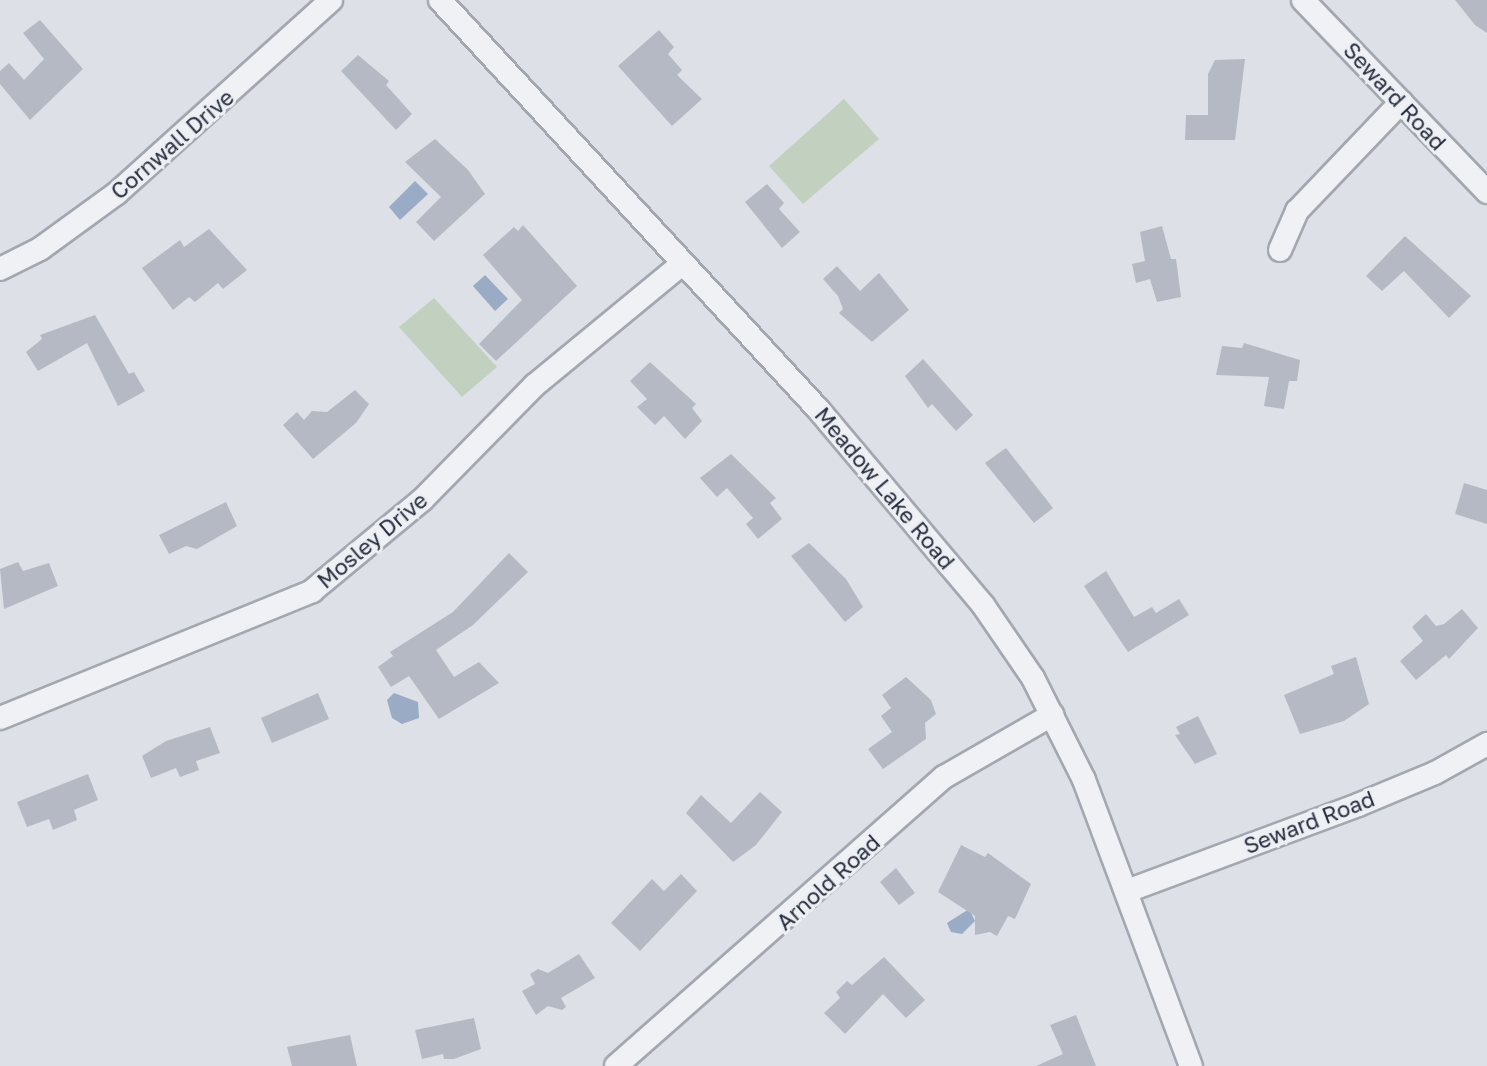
<!DOCTYPE html>
<style>
body{margin:0}
#map{position:relative;width:1487px;height:1066px;overflow:hidden;background:#dde0e6;font-family:"Golos Text",sans-serif}
div>[style]{position:absolute}
.green>*{inset:0;background:#c2d0bf}
.water>*{inset:0;background:#99abc5}
.building>*{inset:0;background:#b5b9c3}
.roads{filter:drop-shadow(2px 0 #a3a7b0) drop-shadow(-2px 0 #a3a7b0) drop-shadow(0 2px #a3a7b0) drop-shadow(0 -2px #a3a7b0)}
.minor>*{height:22px;margin:-11px;padding:0 11px;transform-origin:11px;border-radius:11px;background:#f0f1f5}
span{translate:-50% -50%;white-space:nowrap;text-align:center;line-height:1.15;-webkit-text-stroke:6px #eceff4;paint-order:stroke}
.street-label{font-size:22px;color:#272d3c}
</style>
<div id="map">
<div class="green">
<i style="clip-path:polygon(844px 99px,879px 139px,803px 204px,769px 166px)"></i>
<i style="clip-path:polygon(434px 298px,497px 367px,462px 397px,399px 327px)"></i>
</div>
<div class="water">
<i style="clip-path:polygon(415px 181px,428px 194px,400px 220px,389px 207px)"></i>
<i style="clip-path:polygon(485px 275px,508px 299px,495px 311px,473px 286px)"></i>
<i style="clip-path:polygon(394px 693px,418px 702px,419px 718px,402px 724px,392px 718px,387px 700px)"></i>
<i style="clip-path:polygon(969px 909px,975px 921px,962px 934px,951px 932px,947px 923px)"></i>
</div>
<div class="building">
<i style="clip-path:polygon(1455px 0,1487px 0,1487px 33px,1475px 25px)"></i>
<i style="clip-path:polygon(40px 20px,83px 69px,30px 120px,0 84px,0 71px,9px 63px,24px 80px,44px 59px,23px 33px)"></i>
<i style="clip-path:polygon(659px 30px,674px 47px,668px 54px,682px 70px,677px 75px,702px 99px,672px 126px,618px 66px)"></i>
<i style="clip-path:polygon(358px 55px,389px 81px,386px 85px,412px 114px,396px 130px,341px 71px)"></i>
<i style="clip-path:polygon(1245px 59px,1235px 140px,1185px 140px,1186px 115px,1208px 115px,1208px 74px,1215px 60px)"></i>
<i style="clip-path:polygon(435px 139px,468px 170px,485px 194px,434px 241px,416px 222px,441px 197px,405px 162px)"></i>
<i style="clip-path:polygon(767px 184px,784px 203px,779px 209px,800px 232px,782px 248px,745px 202px)"></i>
<i style="clip-path:polygon(523px 225px,577px 286px,496px 361px,479px 344px,522px 300px,483px 255px,514px 227px,518px 231px)"></i>
<i style="clip-path:polygon(1162px 226px,1171px 259px,1176px 259px,1181px 297px,1157px 302px,1150px 279px,1136px 283px,1132px 264px,1145px 261px,1140px 232px)"></i>
<i style="clip-path:polygon(209px 229px,247px 270px,223px 289px,218px 283px,195px 302px,189px 297px,173px 310px,142px 268px,180px 240px,184px 247px)"></i>
<i style="clip-path:polygon(1405px 236px,1471px 296px,1449px 318px,1404px 271px,1382px 291px,1366px 276px)"></i>
<i style="clip-path:polygon(837px 266px,860px 291px,879px 273px,909px 310px,872px 342px,839px 313px,843px 309px,838px 296px,823px 279px)"></i>
<i style="clip-path:polygon(95px 315px,129px 374px,134px 372px,145px 391px,118px 406px,87px 343px,38px 371px,26px 352px,42px 339px,40px 335px)"></i>
<i style="clip-path:polygon(1244px 343px,1300px 360px,1297px 381px,1289px 381px,1284px 409px,1264px 406px,1269px 377px,1216px 375px,1222px 346px,1242px 348px)"></i>
<i style="clip-path:polygon(923px 359px,973px 415px,956px 431px,932px 404px,928px 408px,905px 376px)"></i>
<i style="clip-path:polygon(650px 362px,696px 404px,692px 408px,702px 421px,685px 439px,664px 416px,655px 425px,637px 407px,647px 399px,630px 381px)"></i>
<i style="clip-path:polygon(355px 390px,369px 404px,356px 423px,313px 459px,283px 425px,297px 412px,304px 420px,312px 411px,327px 412px)"></i>
<i style="clip-path:polygon(1006px 448px,1053px 508px,1034px 523px,985px 463px)"></i>
<i style="clip-path:polygon(731px 454px,776px 498px,770px 503px,782px 519px,758px 539px,746px 524px,753px 518px,727px 488px,717px 497px,700px 478px)"></i>
<i style="clip-path:polygon(1464px 483px,1487px 490px,1487px 524px,1455px 514px)"></i>
<i style="clip-path:polygon(226px 502px,237px 526px,197px 549px,186px 546px,169px 554px,159px 535px)"></i>
<i style="clip-path:polygon(809px 543px,846px 579px,863px 607px,845px 622px,791px 556px)"></i>
<i style="clip-path:polygon(509px 553px,528px 572px,473px 625px,436px 650px,454px 677px,479px 662px,499px 683px,439px 719px,409px 676px,391px 687px,378px 667px,393px 656px,390px 652px,453px 612px)"></i>
<i style="clip-path:polygon(18px 562px,23px 571px,49px 563px,58px 586px,4px 609px,0 569px)"></i>
<i style="clip-path:polygon(1106px 571px,1134px 617px,1152px 607px,1156px 613px,1179px 599px,1189px 615px,1128px 652px,1084px 586px)"></i>
<i style="clip-path:polygon(1462px 609px,1478px 628px,1449px 659px,1446px 655px,1416px 680px,1400px 661px,1423px 641px,1412px 627px,1426px 614px,1436px 626px,1444px 624px)"></i>
<i style="clip-path:polygon(1356px 657px,1369px 704px,1344px 721px,1300px 734px,1284px 695px,1334px 674px,1331px 666px)"></i>
<i style="clip-path:polygon(906px 677px,931px 700px,936px 714px,925px 723px,926px 739px,883px 769px,868px 749px,892px 732px,881px 716px,891px 708px,882px 695px)"></i>
<i style="clip-path:polygon(318px 693px,329px 719px,272px 743px,261px 718px)"></i>
<i style="clip-path:polygon(1198px 716px,1217px 754px,1195px 764px,1175px 735px,1180px 734px,1176px 727px)"></i>
<i style="clip-path:polygon(210px 727px,220px 753px,196px 761px,199px 770px,180px 777px,176px 768px,151px 778px,142px 756px,166px 741px)"></i>
<i style="clip-path:polygon(88px 774px,98px 800px,74px 810px,77px 820px,53px 830px,49px 819px,27px 827px,17px 802px)"></i>
<i style="clip-path:polygon(760px 792px,782px 812px,756px 845px,733px 862px,686px 813px,701px 795px,731px 823px)"></i>
<i style="clip-path:polygon(961px 845px,985px 857px,988px 853px,1031px 884px,1015px 919px,1008px 916px,997px 936px,990px 932px,975px 935px,975px 916px,938px 892px)"></i>
<i style="clip-path:polygon(896px 868px,915px 893px,899px 905px,880px 882px)"></i>
<i style="clip-path:polygon(681px 874px,697px 891px,640px 951px,611px 923px,652px 879px,664px 891px)"></i>
<i style="clip-path:polygon(579px 954px,595px 978px,561px 998px,566px 1007px,562px 1010px,548px 1006px,536px 1015px,522px 991px,535px 984px,530px 974px,538px 969px,548px 973px)"></i>
<i style="clip-path:polygon(884px 957px,925px 1000px,906px 1018px,883px 994px,845px 1034px,824px 1013px,840px 998px,836px 992px,847px 981px,852px 985px)"></i>
<i style="clip-path:polygon(1076px 1015px,1096px 1066px,1036px 1066px,1063px 1054px,1050px 1025px)"></i>
<i style="clip-path:polygon(474px 1018px,481px 1049px,454px 1059px,444px 1059px,443px 1054px,422px 1059px,415px 1030px)"></i>
<i style="clip-path:polygon(350px 1035px,357px 1066px,292px 1066px,287px 1047px)"></i>
</div>
<div class="roads">
<div class="minor">
<i style="left:440px;top:0;width:557px;rotate:47.26deg"></i>
<i style="left:818px;top:409px;width:256px;rotate:49.9deg"></i>
<i style="left:983px;top:605px;width:88px;rotate:55.6deg"></i>
<i style="left:1033px;top:678px;width:114px;rotate:63.4deg"></i>
<i style="left:1084px;top:780px;width:305px;rotate:69.5deg"></i>
<i style="left:1303px;top:0;width:266px;rotate:46.2deg"></i>
<i style="left:1280px;top:250px;width:43px;rotate:-66.4deg"></i>
<i style="left:1297px;top:211px;width:151px;rotate:-46.3deg"></i>
<i style="left:0;top:269px;width:45px;rotate:-26.6deg"></i>
<i style="left:40px;top:249px;width:95px;rotate:-36deg"></i>
<i style="left:117px;top:193px;width:288px;rotate:-42deg"></i>
<i style="left:0;top:718px;width:337px;rotate:-22.1deg"></i>
<i style="left:312px;top:591px;width:143px;rotate:-39.6deg"></i>
<i style="left:422px;top:500px;width:161px;rotate:-45.5deg"></i>
<i style="left:535px;top:385px;width:190px;rotate:-39.5deg"></i>
<i style="left:1127px;top:891px;width:246px;rotate:-20.4deg"></i>
<i style="left:1358px;top:805px;width:83px;rotate:-22.6deg"></i>
<i style="left:1435px;top:773px;width:60px;rotate:-29.1deg"></i>
<i style="left:616px;top:1066px;width:437px;rotate:-41.4deg"></i>
<i style="left:944px;top:777px;width:125px;rotate:-29.9deg"></i>
</div>
</div>
<div class="street-label">
<span style="left:1395px;top:96px;rotate:47deg">Seward Road</span>
<span style="left:172px;top:144px;rotate:-41deg">Cornwall Drive</span>
<span style="left:885px;top:488px;rotate:50deg">Meadow Lake Road</span>
<span style="left:372px;top:540px;rotate:-40deg">Mosley Drive</span>
<span style="left:1309px;top:822px;rotate:-21deg">Seward Road</span>
<span style="left:828px;top:882px;rotate:-42deg">Arnold Road</span>
</div>
</div>
